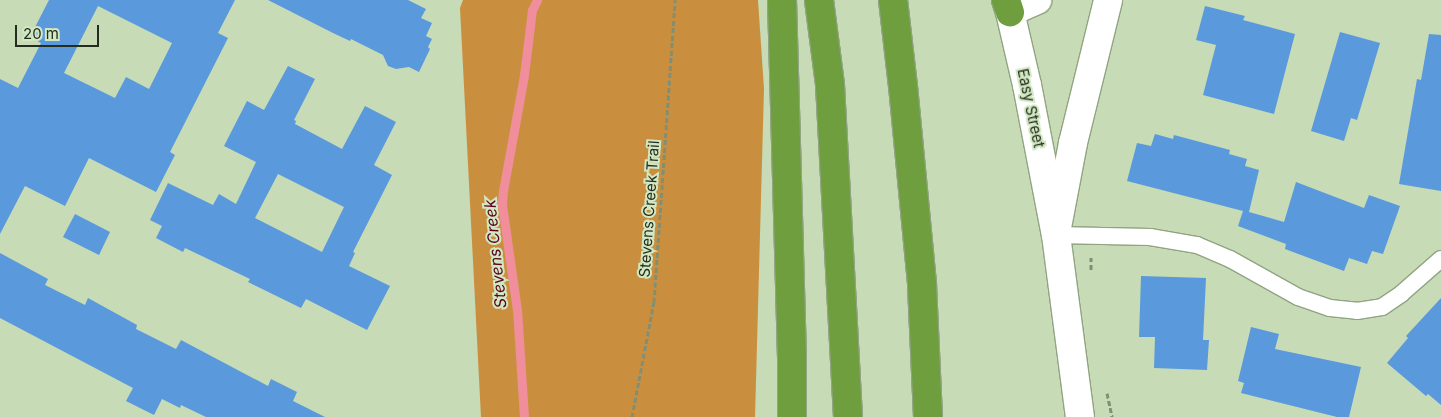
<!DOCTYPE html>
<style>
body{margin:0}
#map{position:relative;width:1441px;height:417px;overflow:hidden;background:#c6dbb6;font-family:Inter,sans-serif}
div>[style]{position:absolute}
.forest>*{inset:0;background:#ca8f3e}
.stream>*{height:9px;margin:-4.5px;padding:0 4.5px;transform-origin:4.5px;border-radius:4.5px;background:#f18e9b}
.building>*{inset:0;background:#5a99dc}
.path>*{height:3px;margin-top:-1.5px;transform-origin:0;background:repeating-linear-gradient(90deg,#808f74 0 5px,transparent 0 7.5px)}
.roads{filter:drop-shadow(1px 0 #90a481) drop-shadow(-1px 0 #90a481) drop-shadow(0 1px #90a481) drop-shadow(0 -1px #90a481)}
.service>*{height:16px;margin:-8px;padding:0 8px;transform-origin:8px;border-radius:8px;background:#fff}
.minor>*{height:28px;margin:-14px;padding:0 14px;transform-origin:14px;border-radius:14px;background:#fff}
.tertiary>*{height:28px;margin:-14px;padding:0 14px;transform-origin:14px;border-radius:14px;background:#fff}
.motorway>*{height:28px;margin:-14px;padding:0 14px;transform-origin:14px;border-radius:14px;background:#6e9e3e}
span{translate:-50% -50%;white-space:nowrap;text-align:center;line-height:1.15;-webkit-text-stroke:4px #d2e8c3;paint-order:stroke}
.street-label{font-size:15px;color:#242c1e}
.water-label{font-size:16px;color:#5b011e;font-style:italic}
.scale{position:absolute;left:15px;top:25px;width:84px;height:22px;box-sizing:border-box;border:2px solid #242c1e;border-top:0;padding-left:6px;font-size:15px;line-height:18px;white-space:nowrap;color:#242c1e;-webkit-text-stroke:4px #d2e8c3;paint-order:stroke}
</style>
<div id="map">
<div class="forest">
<i style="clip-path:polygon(463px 0,758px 0,764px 89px,755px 417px,481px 417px,460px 8px)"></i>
</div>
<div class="stream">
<i style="left:524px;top:417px;width:107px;rotate:-93.7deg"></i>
<i style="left:517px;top:310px;width:107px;rotate:-98.1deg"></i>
<i style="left:502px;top:204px;width:13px;rotate:-86deg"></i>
<i style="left:503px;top:191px;width:118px;rotate:-79.7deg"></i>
<i style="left:524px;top:75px;width:65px;rotate:-83deg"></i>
<i style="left:532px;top:10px;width:11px;rotate:-63deg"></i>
</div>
<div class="building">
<i style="clip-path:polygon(evenodd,49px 0,235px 0,218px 33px,228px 38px,170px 152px,175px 155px,156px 192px,89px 158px,65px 206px,25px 186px,0 234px,0 79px,18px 88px,41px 43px,30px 37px,49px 0,98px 6px,172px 43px,149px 89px,126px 77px,115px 98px,64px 73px,98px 6px)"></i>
<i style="clip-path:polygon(268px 0,408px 0,426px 9px,421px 18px,432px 23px,426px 36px,432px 39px,428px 47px,430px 49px,419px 72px,409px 67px,396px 69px,388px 66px,383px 55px,351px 39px,350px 41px,333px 33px)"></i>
<i style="clip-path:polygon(1205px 6px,1245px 16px,1243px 20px,1295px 34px,1274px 114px,1203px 95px,1216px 45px,1196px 40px)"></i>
<i style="clip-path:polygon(1340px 32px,1380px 43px,1357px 120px,1351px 118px,1344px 141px,1311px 131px)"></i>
<i style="clip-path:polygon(1429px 34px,1441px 35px,1441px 191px,1399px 184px,1417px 79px,1421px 80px)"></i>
<i style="clip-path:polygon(evenodd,288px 66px,315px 79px,294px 120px,296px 121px,295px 124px,342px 149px,365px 106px,396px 122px,374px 165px,392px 175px,353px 252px,355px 253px,349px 266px,390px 286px,367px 330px,306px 299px,301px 308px,248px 282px,250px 279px,185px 248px,183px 252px,156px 238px,162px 226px,150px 220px,168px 183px,213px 205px,219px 194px,236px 204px,256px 162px,224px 146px,247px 101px,264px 110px,288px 66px,278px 174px,344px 207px,322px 252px,255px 218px,278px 174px)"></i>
<i style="clip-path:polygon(1155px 134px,1173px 139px,1174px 135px,1230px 150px,1229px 154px,1247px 159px,1245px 166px,1259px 170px,1249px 212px,1284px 222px,1296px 182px,1364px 208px,1369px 195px,1400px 206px,1383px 254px,1372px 251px,1367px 264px,1349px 258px,1344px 271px,1285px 249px,1286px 244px,1238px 226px,1243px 211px,1127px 181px,1137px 143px,1151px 146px)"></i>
<i style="clip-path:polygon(75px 214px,110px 232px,99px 255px,63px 237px)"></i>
<i style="clip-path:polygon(0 253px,48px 279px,45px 285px,85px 305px,88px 298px,137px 325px,136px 329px,176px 349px,181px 340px,268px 386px,271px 379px,297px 392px,293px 401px,325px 417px,206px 417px,181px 405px,180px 408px,162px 399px,154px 415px,126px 401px,133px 388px,0 318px)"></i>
<i style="clip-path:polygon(1141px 276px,1206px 278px,1203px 340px,1209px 340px,1207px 370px,1154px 368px,1155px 337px,1139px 337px)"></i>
<i style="clip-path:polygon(1441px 298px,1441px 405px,1428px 394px,1426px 396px,1387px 363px,1408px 338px,1406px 336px)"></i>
<i style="clip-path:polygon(1251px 327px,1279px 334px,1275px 349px,1361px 367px,1349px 417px,1337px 417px,1241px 393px,1244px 383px,1238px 381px)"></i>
</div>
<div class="path">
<i style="left:1091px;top:257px;width:14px;rotate:90deg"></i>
<i style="left:1107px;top:393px;width:25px;rotate:78deg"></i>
<i style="left:632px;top:417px;width:117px;rotate:-79.2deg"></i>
<i style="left:654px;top:302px;width:303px;rotate:-86deg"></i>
</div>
<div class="roads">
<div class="service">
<i style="left:1056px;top:235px;width:94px;rotate:1.2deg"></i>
<i style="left:1150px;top:237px;width:48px;rotate:9.7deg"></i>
<i style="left:1197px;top:245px;width:36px;rotate:23deg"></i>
<i style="left:1230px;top:259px;width:78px;rotate:29.2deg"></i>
<i style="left:1298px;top:297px;width:34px;rotate:19deg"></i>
<i style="left:1330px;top:308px;width:27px;rotate:6deg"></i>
<i style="left:1357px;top:311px;width:25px;rotate:-9deg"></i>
<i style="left:1382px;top:307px;width:23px;rotate:-34deg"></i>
<i style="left:1401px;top:294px;width:53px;rotate:-41.2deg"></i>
</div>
<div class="minor">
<i style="left:1010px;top:12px;width:30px;rotate:-24deg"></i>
<i style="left:1056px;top:233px;width:92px;rotate:-79.3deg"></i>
<i style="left:1073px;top:143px;width:147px;rotate:-76.2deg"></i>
</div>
<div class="tertiary">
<i style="left:1010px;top:12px;width:75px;rotate:76.9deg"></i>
<i style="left:1027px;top:85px;width:153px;rotate:79.1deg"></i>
<i style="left:1056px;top:235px;width:184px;rotate:82.5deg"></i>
</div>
<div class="motorway">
<i style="left:782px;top:0;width:358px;rotate:88.4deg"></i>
<i style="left:792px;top:358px;width:59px;rotate:90deg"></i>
<i style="left:819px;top:0;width:86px;rotate:82.6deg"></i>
<i style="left:830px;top:85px;width:332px;rotate:86.9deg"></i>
<i style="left:893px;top:0;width:87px;rotate:83.4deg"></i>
<i style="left:903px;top:86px;width:200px;rotate:84.5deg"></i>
<i style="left:922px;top:285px;width:132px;rotate:87.4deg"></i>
<i style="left:1006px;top:0;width:13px;rotate:72deg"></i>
</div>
</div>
<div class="street-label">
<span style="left:1031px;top:108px;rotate:78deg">Easy Street</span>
<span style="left:649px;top:209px;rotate:-86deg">Stevens Creek Trail</span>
</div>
<div class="water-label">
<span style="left:495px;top:254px;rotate:-96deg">Stevens Creek</span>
</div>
<div class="scale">20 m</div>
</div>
